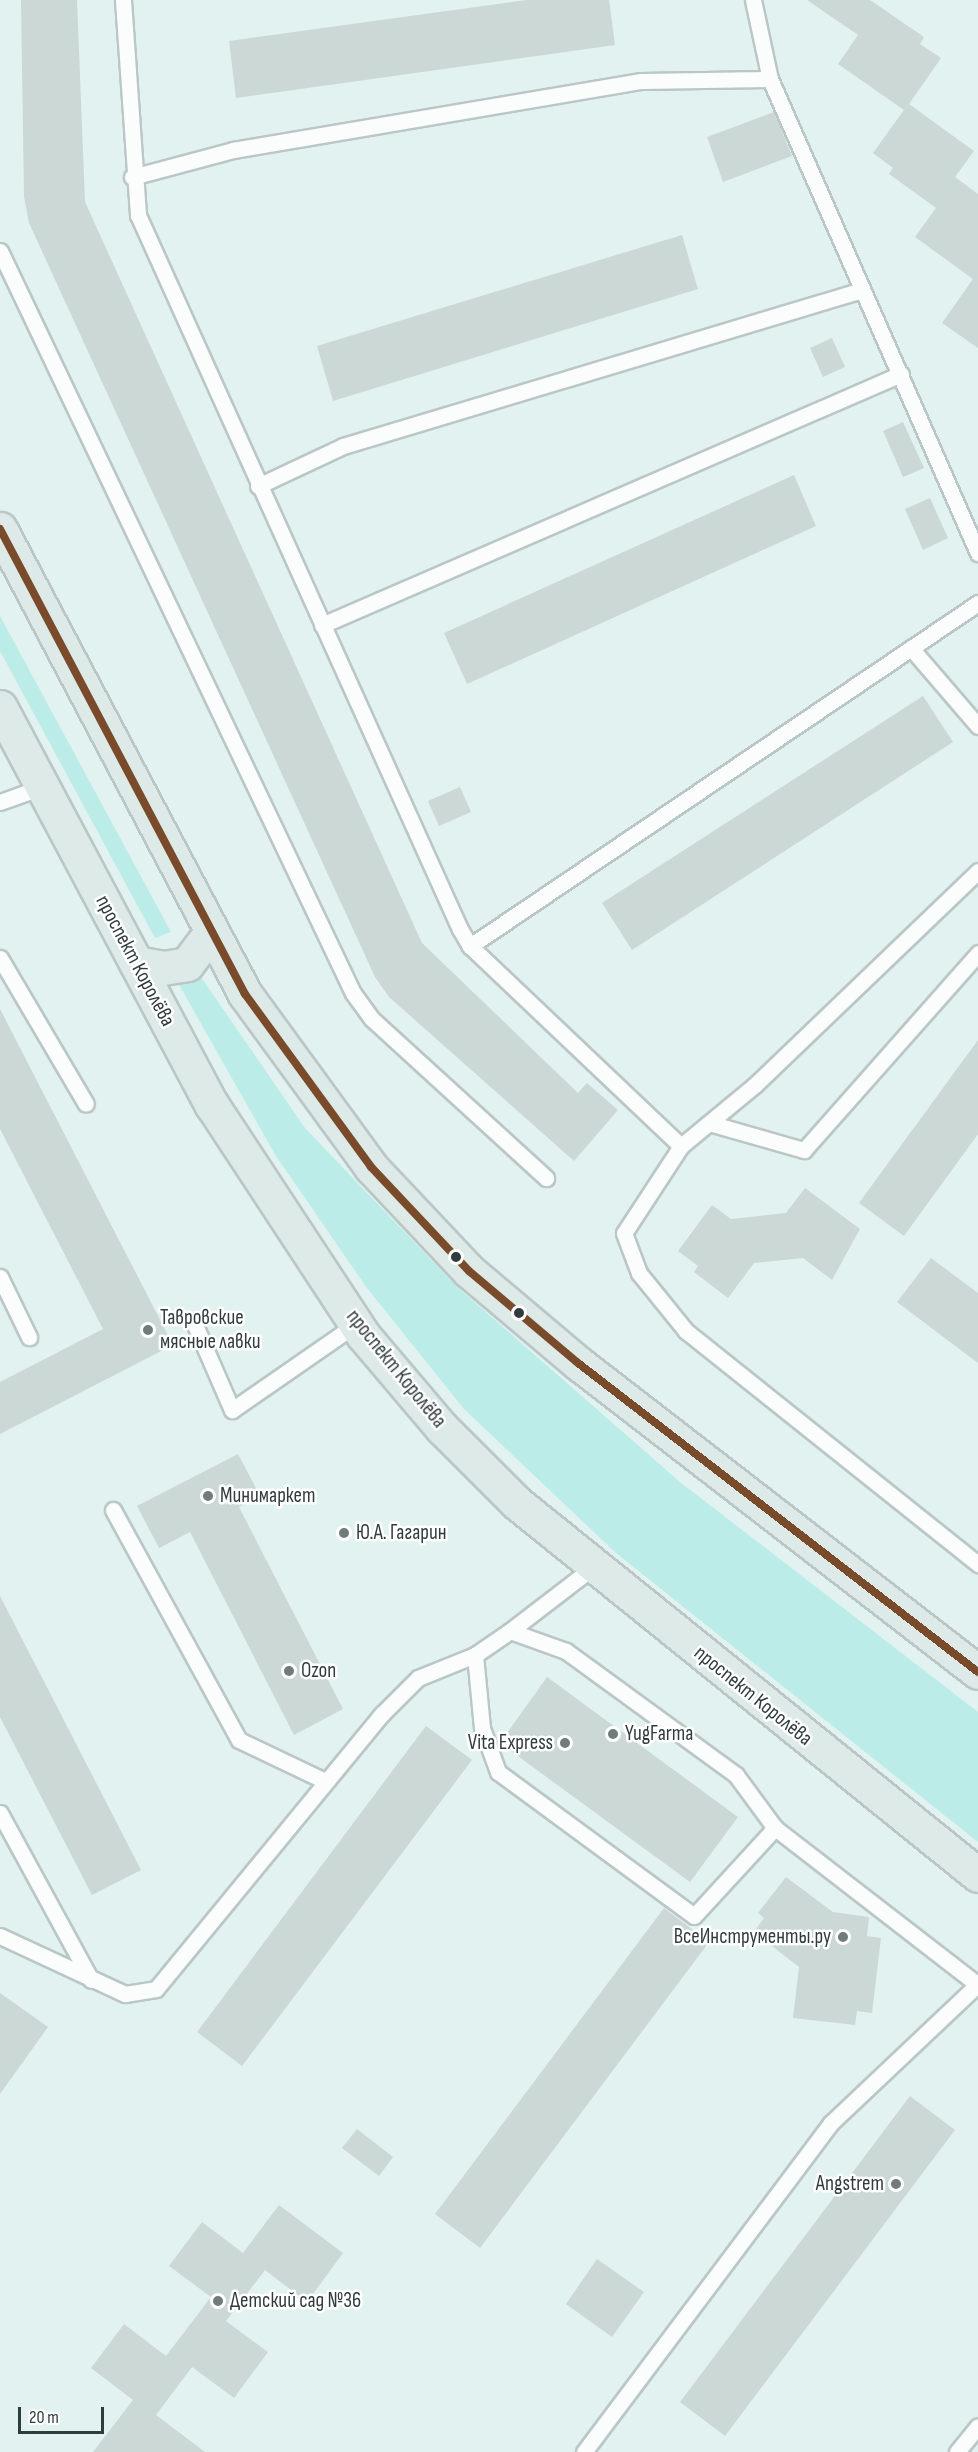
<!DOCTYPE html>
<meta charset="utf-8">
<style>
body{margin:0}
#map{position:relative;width:978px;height:2452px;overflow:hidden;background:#e2f2f0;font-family:"Sofia Sans Condensed",sans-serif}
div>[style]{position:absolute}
.green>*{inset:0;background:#bcece7}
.building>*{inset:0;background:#cbd8d6}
.roads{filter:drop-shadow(2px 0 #bac7c6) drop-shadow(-2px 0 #bac7c6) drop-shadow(0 2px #bac7c6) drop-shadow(0 -2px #bac7c6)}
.lane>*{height:15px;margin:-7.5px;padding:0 7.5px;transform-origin:7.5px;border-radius:7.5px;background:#fbfdfd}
.primary>*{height:33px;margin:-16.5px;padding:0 16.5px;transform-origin:16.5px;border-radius:16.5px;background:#ddeae8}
.bus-1>*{height:8px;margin:-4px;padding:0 4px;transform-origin:4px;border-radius:4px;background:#7a4b2a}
.dots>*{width:16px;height:16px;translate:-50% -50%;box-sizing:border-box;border:3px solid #fff;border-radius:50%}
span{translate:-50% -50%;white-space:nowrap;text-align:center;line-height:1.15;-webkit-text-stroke:5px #fff;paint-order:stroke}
.street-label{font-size:21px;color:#313d3c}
.poi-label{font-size:21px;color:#313d3c}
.left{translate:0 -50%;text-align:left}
.right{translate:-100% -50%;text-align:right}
.scale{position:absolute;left:18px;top:2407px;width:86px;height:27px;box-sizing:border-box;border:3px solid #313d3c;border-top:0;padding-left:8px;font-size:18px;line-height:21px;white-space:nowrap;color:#313d3c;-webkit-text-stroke:4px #fff;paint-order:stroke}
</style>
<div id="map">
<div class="green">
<i style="clip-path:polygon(0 616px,171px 932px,155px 938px,0 651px)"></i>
<i style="clip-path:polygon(201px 977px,305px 1128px,457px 1287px,680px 1482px,978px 1712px,978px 1842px,616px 1553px,464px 1409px,367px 1288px,276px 1156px,178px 983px)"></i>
</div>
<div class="building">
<i style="clip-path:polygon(21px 0,77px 0,85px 202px,422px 943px,578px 1093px,587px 1083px,618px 1110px,574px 1161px,389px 997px,375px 977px,29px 223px,24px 197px)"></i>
<i style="clip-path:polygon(527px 0,609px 0,615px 45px,236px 98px,229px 41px)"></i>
<i style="clip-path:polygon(807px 0,870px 0,924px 37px,920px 44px,941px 58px,909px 104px,974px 151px,955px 177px,978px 194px,978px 348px,942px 323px,973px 279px,915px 237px,936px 208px,889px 174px,893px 168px,873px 153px,904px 110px,838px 64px,858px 35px)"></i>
<i style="clip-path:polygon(774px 112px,792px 156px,723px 182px,707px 137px)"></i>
<i style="clip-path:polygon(682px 235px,698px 289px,333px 401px,317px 346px)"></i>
<i style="clip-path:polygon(832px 338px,845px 367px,823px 377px,810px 348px)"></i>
<i style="clip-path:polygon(903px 422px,924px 468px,903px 477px,883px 431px)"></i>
<i style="clip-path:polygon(794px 475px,816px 526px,467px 684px,444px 633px)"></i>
<i style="clip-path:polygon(930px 498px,948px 538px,923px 550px,905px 509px)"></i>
<i style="clip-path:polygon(923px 696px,953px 742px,632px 950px,602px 903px)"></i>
<i style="clip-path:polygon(460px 787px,471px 812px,439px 826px,428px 801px)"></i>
<i style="clip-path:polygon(0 1009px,173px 1345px,0 1434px,0 1382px,103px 1329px,0 1129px)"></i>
<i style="clip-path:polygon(978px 1040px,978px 1134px,904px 1236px,859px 1203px)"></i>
<i style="clip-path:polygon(805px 1188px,860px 1229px,832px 1280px,803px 1258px,754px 1263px,728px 1298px,694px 1272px,698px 1266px,678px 1251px,712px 1205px,731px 1219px,786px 1213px)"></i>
<i style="clip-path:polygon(931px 1258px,978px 1293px,978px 1363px,897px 1302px)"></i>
<i style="clip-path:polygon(238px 1454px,260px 1496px,239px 1507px,343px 1709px,294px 1735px,190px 1532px,159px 1548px,137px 1506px)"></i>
<i style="clip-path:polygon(0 1596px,141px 1870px,92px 1895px,0 1717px)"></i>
<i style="clip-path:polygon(547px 1677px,738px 1817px,690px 1882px,500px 1743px)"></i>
<i style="clip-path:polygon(426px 1726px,472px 1760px,242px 2066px,197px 2032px)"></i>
<i style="clip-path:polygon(786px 1877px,833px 1912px,869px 1917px,867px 1936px,881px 1938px,872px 2013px,857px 2011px,855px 2025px,793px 2018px,799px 1967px,754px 1932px,764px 1918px,758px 1913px)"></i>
<i style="clip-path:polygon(664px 1908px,709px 1942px,480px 2248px,435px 2214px)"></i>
<i style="clip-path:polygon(0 1993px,48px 2027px,0 2094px)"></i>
<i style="clip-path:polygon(910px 2096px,955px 2130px,725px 2436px,680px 2402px)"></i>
<i style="clip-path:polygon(357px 2129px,393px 2157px,379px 2176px,342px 2148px)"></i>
<i style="clip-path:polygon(279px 2205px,343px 2253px,307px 2302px,265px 2270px,226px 2321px,268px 2352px,234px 2398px,192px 2367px,156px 2415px,205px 2452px,93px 2452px,133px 2400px,91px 2368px,124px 2324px,166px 2356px,211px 2297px,169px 2266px,202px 2222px,243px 2253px)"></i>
<i style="clip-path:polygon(597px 2259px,644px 2292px,612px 2337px,566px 2304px)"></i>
</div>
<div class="roads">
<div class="lane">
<i style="left:123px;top:0;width:216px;rotate:86deg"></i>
<i style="left:138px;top:215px;width:783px;rotate:65.73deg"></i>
<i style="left:460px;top:929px;width:20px;rotate:60deg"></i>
<i style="left:470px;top:946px;width:291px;rotate:43.5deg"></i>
<i style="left:753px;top:0;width:81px;rotate:77.9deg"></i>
<i style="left:770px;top:79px;width:518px;rotate:66.31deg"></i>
<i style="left:132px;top:177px;width:105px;rotate:-15deg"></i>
<i style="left:233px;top:150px;width:414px;rotate:-9.6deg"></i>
<i style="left:641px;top:81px;width:129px;rotate:-0.9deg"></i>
<i style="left:0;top:251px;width:822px;rotate:64.56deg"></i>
<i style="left:353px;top:993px;width:32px;rotate:54deg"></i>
<i style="left:372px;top:1019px;width:236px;rotate:42.4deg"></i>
<i style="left:258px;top:486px;width:94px;rotate:-25.2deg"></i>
<i style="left:343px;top:446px;width:542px;rotate:-16.73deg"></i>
<i style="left:322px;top:625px;width:631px;rotate:-23.44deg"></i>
<i style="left:911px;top:648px;width:103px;rotate:49.3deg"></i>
<i style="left:0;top:802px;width:45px;rotate:-19.7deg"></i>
<i style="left:978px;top:871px;width:308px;rotate:136.2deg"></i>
<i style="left:756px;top:1084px;width:97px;rotate:140.4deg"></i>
<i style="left:681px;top:1146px;width:104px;rotate:123.2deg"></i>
<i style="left:624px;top:1233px;width:43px;rotate:69.4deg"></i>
<i style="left:639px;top:1273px;width:75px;rotate:51deg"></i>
<i style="left:686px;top:1331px;width:374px;rotate:38.6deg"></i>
<i style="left:470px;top:946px;width:613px;rotate:-34.03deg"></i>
<i style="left:0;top:958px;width:169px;rotate:59.5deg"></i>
<i style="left:709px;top:1123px;width:99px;rotate:15.9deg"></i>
<i style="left:804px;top:1150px;width:263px;rotate:-48.5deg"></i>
<i style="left:0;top:1277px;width:67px;rotate:64.2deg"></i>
<i style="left:195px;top:1325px;width:93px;rotate:66.5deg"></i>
<i style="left:232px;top:1410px;width:151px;rotate:-34.7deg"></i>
<i style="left:113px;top:1510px;width:262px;rotate:61.3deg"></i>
<i style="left:239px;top:1740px;width:93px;rotate:25.5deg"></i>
<i style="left:592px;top:1568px;width:103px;rotate:142.5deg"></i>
<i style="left:510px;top:1631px;width:59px;rotate:19.7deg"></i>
<i style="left:566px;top:1651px;width:210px;rotate:36.1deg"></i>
<i style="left:736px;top:1775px;width:66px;rotate:53.7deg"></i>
<i style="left:775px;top:1828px;width:257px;rotate:37.7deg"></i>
<i style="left:475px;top:1655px;width:73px;rotate:84.5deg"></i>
<i style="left:482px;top:1728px;width:47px;rotate:70deg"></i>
<i style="left:498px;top:1772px;width:243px;rotate:36.3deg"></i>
<i style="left:694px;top:1916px;width:120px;rotate:-47.4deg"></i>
<i style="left:0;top:1813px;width:190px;rotate:61.4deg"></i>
<i style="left:0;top:1936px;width:138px;rotate:24.9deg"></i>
<i style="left:125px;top:1994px;width:31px;rotate:-9deg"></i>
<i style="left:156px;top:1989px;width:356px;rotate:-50.6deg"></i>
<i style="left:382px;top:1714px;width:51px;rotate:-45deg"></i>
<i style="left:418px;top:1678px;width:61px;rotate:-22deg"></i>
<i style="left:475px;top:1655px;width:42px;rotate:-34.4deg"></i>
<i style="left:584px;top:2452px;width:411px;rotate:-53.1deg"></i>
<i style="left:831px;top:2123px;width:201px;rotate:-43.4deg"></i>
<i style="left:957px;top:2452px;width:33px;rotate:-51deg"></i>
</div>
<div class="primary">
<i style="left:0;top:529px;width:526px;rotate:62.22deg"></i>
<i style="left:245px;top:994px;width:214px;rotate:53.9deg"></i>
<i style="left:371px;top:1167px;width:143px;rotate:46.7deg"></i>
<i style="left:469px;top:1271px;width:143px;rotate:40.2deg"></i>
<i style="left:578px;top:1363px;width:505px;rotate:37.69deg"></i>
<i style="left:0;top:707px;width:451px;rotate:62deg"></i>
<i style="left:212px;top:1105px;width:275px;rotate:56.7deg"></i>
<i style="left:363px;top:1335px;width:122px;rotate:49.7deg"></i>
<i style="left:442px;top:1428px;width:106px;rotate:45deg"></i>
<i style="left:517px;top:1503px;width:592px;rotate:38.9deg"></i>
<i style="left:136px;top:963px;width:27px;rotate:10deg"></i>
<i style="left:163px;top:968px;width:24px;rotate:-9deg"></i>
<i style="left:187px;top:964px;width:40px;rotate:-53deg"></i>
</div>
</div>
<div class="bus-1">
<i style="left:0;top:529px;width:526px;rotate:62.22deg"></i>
<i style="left:245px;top:994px;width:214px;rotate:53.9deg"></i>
<i style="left:371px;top:1167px;width:143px;rotate:46.7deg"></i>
<i style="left:469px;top:1271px;width:143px;rotate:40.2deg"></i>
<i style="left:578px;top:1363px;width:505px;rotate:37.69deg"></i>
</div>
<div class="dots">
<i style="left:456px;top:1257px;background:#313d3c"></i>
<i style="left:519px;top:1313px;background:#313d3c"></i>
<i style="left:148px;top:1330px;background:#6f7c7b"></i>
<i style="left:208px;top:1496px;background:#6f7c7b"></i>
<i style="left:344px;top:1533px;background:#6f7c7b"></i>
<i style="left:289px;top:1671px;background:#6f7c7b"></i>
<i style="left:613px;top:1734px;background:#6f7c7b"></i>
<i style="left:565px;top:1743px;background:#6f7c7b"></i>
<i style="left:843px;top:1937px;background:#6f7c7b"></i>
<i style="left:896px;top:2184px;background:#6f7c7b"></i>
<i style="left:218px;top:2301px;background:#6f7c7b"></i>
</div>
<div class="street-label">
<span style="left:135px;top:961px;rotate:62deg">проспект Королёва</span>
<span style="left:396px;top:1369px;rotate:51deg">проспект Королёва</span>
<span style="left:753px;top:1696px;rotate:39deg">проспект Королёва</span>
</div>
<div class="poi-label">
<span class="left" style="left:160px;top:1330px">Тавровские<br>мясные лавки</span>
<span class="left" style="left:220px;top:1496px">Минимаркет</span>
<span class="left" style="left:356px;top:1533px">Ю.А. Гагарин</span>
<span class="left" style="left:301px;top:1671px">Ozon</span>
<span class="left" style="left:625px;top:1734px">YugFarma</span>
<span class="right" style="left:553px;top:1743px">Vita Express</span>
<span class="right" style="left:831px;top:1937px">ВсеИнструменты.ру</span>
<span class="right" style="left:884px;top:2184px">Angstrem</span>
<span class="left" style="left:230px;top:2301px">Детский сад №36</span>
</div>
<div class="scale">20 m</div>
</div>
